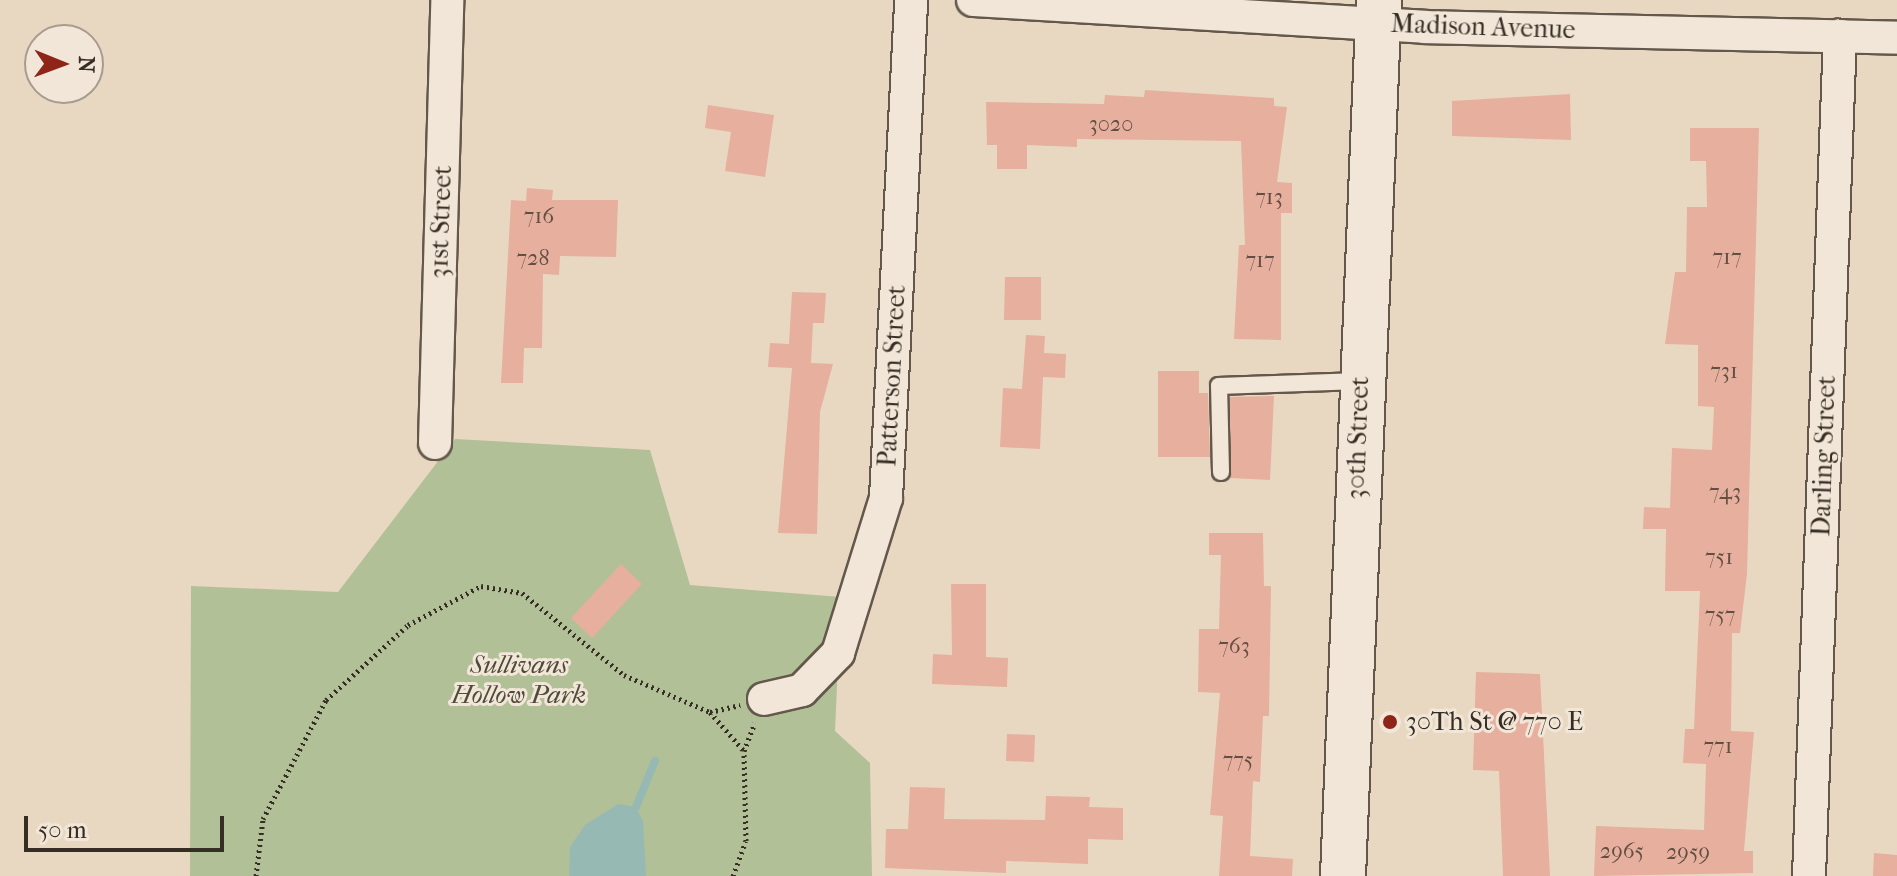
<!DOCTYPE html>
<style>
body{margin:0}
#map{position:relative;width:1897px;height:876px;overflow:hidden;background:#e9d8c1;font-family:"IM FELL French Canon",serif}
div>[style]{position:absolute}
.green>*{inset:0;background:#b1c097}
.water>*{inset:0;background:#97b9b3}
.stream>*{height:8px;margin:-4px;padding:0 4px;transform-origin:4px;border-radius:4px;background:#97b9b3}
.building>*{inset:0;background:#e6af9e}
.path>*{height:5px;margin-top:-2.5px;transform-origin:0;background:repeating-linear-gradient(90deg,#362e24 0 2px,transparent 0 6px)}
.roads{filter:drop-shadow(2px 0 #63584b) drop-shadow(-2px 0 #63584b) drop-shadow(0 2px #63584b) drop-shadow(0 -2px #63584b)}
.lane>*{height:16px;margin:-8px;padding:0 8px;transform-origin:8px;border-radius:8px;background:#f1e6d7}
.street>*{height:32px;margin:-16px;padding:0 16px;transform-origin:16px;border-radius:16px;background:#f1e6d7}
.secondary>*{height:44px;margin:-22px;padding:0 22px;transform-origin:22px;border-radius:22px;background:#f1e6d7}
.dots>*{width:22px;height:22px;translate:-50% -50%;box-sizing:border-box;border:4px solid #f1e6d7;border-radius:50%}
span{translate:-50% -50%;white-space:nowrap;text-align:center;line-height:1.15;-webkit-text-stroke:6px #f1e6d7;paint-order:stroke}
.number-label{font-size:22px;color:#624e42}
.number-label span{-webkit-text-stroke-width:0}
.street-label{font-size:26px;color:#362e24}
.park-label{font-size:26px;color:#4f4b3b;font-style:italic}
.poi-label{font-size:26px;color:#362e24}
.left{translate:0 -50%;text-align:left}
.north{position:absolute;left:24px;top:24px;width:80px;height:80px;box-sizing:border-box;background:#f1e6d7;border:2px solid #a69c8f;border-radius:50%;rotate:91deg;font-size:22px;font-weight:700;line-height:32px;text-align:center;color:#362e24}
.north::after{content:'';display:block;margin:auto;width:28px;height:36px;background:#8f2418;clip-path:polygon(50% 0,100% 100%,50% 72%,0 100%)}
.scale{position:absolute;left:24px;top:816px;width:200px;height:36px;box-sizing:border-box;border:4px solid #362e24;border-top:0;padding-left:10px;font-size:24px;line-height:28px;white-space:nowrap;color:#362e24;-webkit-text-stroke:6px #f1e6d7;paint-order:stroke}
</style>
<div id="map">
<div class="green">
<i style="clip-path:polygon(455px 439px,650px 450px,690px 585px,841px 597px,835px 731px,870px 763px,872px 876px,190px 876px,191px 586px,338px 592px)"></i>
</div>
<div class="water">
<i style="clip-path:polygon(618px 804px,636px 807px,643px 821px,646px 876px,569px 876px,570px 847px,585px 825px)"></i>
</div>
<div class="stream">
<i style="left:636px;top:807px;width:50px;rotate:-67.6deg"></i>
</div>
<div class="building">
<i style="clip-path:polygon(1145px 90px,1274px 98px,1274px 106px,1287px 107px,1277px 182px,1292px 183px,1292px 213px,1281px 213px,1281px 340px,1234px 339px,1239px 245px,1245px 245px,1241px 141px,1077px 139px,1077px 147px,1027px 145px,1027px 169px,997px 169px,997px 145px,987px 145px,986px 102px,1104px 104px,1105px 95px,1144px 97px)"></i>
<i style="clip-path:polygon(1570px 94px,1571px 140px,1452px 136px,1452px 101px)"></i>
<i style="clip-path:polygon(708px 105px,774px 115px,765px 177px,725px 171px,731px 132px,705px 128px)"></i>
<i style="clip-path:polygon(1690px 128px,1759px 128px,1747px 574px,1740px 633px,1732px 633px,1731px 731px,1754px 732px,1744px 851px,1753px 851px,1753px 873px,1594px 876px,1596px 826px,1704px 830px,1706px 764px,1683px 763px,1685px 729px,1694px 729px,1700px 591px,1665px 591px,1666px 529px,1643px 529px,1644px 507px,1670px 508px,1672px 448px,1712px 450px,1714px 407px,1698px 406px,1698px 345px,1665px 344px,1675px 272px,1686px 272px,1687px 207px,1707px 207px,1706px 161px,1690px 161px)"></i>
<i style="clip-path:polygon(527px 188px,553px 190px,552px 200px,618px 200px,616px 257px,560px 256px,559px 275px,543px 274px,542px 348px,524px 348px,523px 383px,501px 383px,511px 200px,526px 201px)"></i>
<i style="clip-path:polygon(1005px 277px,1041px 277px,1041px 320px,1004px 320px)"></i>
<i style="clip-path:polygon(792px 292px,826px 293px,824px 323px,813px 323px,811px 363px,833px 364px,820px 412px,817px 534px,778px 533px,792px 368px,768px 367px,770px 343px,789px 344px)"></i>
<i style="clip-path:polygon(1026px 335px,1045px 336px,1044px 353px,1066px 354px,1065px 378px,1043px 377px,1040px 449px,1000px 447px,1003px 388px,1022px 389px)"></i>
<i style="clip-path:polygon(1158px 371px,1199px 371px,1199px 393px,1208px 393px,1210px 457px,1158px 457px)"></i>
<i style="clip-path:polygon(1274px 396px,1270px 480px,1230px 478px,1230px 397px)"></i>
<i style="clip-path:polygon(1209px 533px,1263px 533px,1264px 586px,1271px 586px,1269px 716px,1263px 716px,1260px 782px,1253px 781px,1250px 856px,1293px 859px,1292px 876px,1219px 876px,1223px 816px,1210px 815px,1220px 693px,1198px 692px,1199px 629px,1219px 629px,1221px 555px,1209px 555px)"></i>
<i style="clip-path:polygon(621px 564px,642px 584px,592px 638px,571px 618px)"></i>
<i style="clip-path:polygon(951px 584px,986px 584px,986px 657px,1008px 658px,1007px 687px,932px 684px,933px 654px,952px 655px)"></i>
<i style="clip-path:polygon(1476px 672px,1540px 674px,1550px 876px,1503px 876px,1499px 771px,1473px 770px)"></i>
<i style="clip-path:polygon(1007px 734px,1035px 735px,1034px 762px,1006px 761px)"></i>
<i style="clip-path:polygon(910px 787px,945px 788px,944px 819px,1045px 820px,1046px 796px,1090px 797px,1089px 807px,1123px 808px,1123px 840px,1088px 839px,1088px 864px,1006px 861px,1006px 873px,885px 868px,886px 829px,908px 829px)"></i>
<i style="clip-path:polygon(1874px 853px,1897px 855px,1897px 876px,1873px 876px)"></i>
</div>
<div class="path">
<i style="left:710px;top:712px;width:31px;rotate:-13deg"></i>
<i style="left:256px;top:876px;width:57px;rotate:-83deg"></i>
<i style="left:263px;top:819px;width:135px;rotate:-62.1deg"></i>
<i style="left:326px;top:700px;width:111px;rotate:-42.4deg"></i>
<i style="left:408px;top:625px;width:83px;rotate:-28.1deg"></i>
<i style="left:481px;top:586px;width:42px;rotate:9.7deg"></i>
<i style="left:522px;top:593px;width:131px;rotate:38.8deg"></i>
<i style="left:624px;top:675px;width:94px;rotate:23.3deg"></i>
<i style="left:710px;top:712px;width:52px;rotate:48.9deg"></i>
<i style="left:733px;top:876px;width:37px;rotate:-70deg"></i>
<i style="left:746px;top:841px;width:90px;rotate:-91.3deg"></i>
<i style="left:744px;top:751px;width:30px;rotate:-69deg"></i>
</div>
<div class="roads">
<div class="lane">
<i style="left:1221px;top:472px;width:86px;rotate:-91.3deg"></i>
<i style="left:1219px;top:386px;width:140px;rotate:-2deg"></i>
</div>
<div class="street">
<i style="left:973px;top:0;width:453px;rotate:3.4deg"></i>
<i style="left:1425px;top:27px;width:472px;rotate:1.3deg"></i>
<i style="left:435px;top:443px;width:443px;rotate:-88.4deg"></i>
<i style="left:764px;top:699px;width:39px;rotate:-13deg"></i>
<i style="left:802px;top:690px;width:52px;rotate:-45.8deg"></i>
<i style="left:838px;top:653px;width:162px;rotate:-72.8deg"></i>
<i style="left:886px;top:498px;width:499px;rotate:-87.1deg"></i>
<i style="left:1809px;top:876px;width:841px;rotate:-87.89deg"></i>
</div>
<div class="secondary">
<i style="left:1343px;top:876px;width:877px;rotate:-87.65deg"></i>
</div>
</div>
<div class="dots">
<i style="left:1390px;top:722px;background:#8f2418"></i>
</div>
<div class="number-label">
<span style="left:1111px;top:125px">3020</span>
<span style="left:1269px;top:198px">713</span>
<span style="left:539px;top:217px">716</span>
<span style="left:1727px;top:258px">717</span>
<span style="left:533px;top:259px">728</span>
<span style="left:1260px;top:261px">717</span>
<span style="left:1724px;top:372px">731</span>
<span style="left:1725px;top:493px">743</span>
<span style="left:1719px;top:558px">751</span>
<span style="left:1720px;top:616px">757</span>
<span style="left:1234px;top:647px">763</span>
<span style="left:1718px;top:747px">771</span>
<span style="left:1238px;top:761px">775</span>
<span style="left:1622px;top:852px">2965</span>
<span style="left:1688px;top:853px">2959</span>
</div>
<div class="street-label">
<span style="left:1483px;top:27px;rotate:2deg">Madison Avenue</span>
<span style="left:441px;top:222px;rotate:-88deg">31st Street</span>
<span style="left:892px;top:376px;rotate:-87deg">Patterson Street</span>
<span style="left:1358px;top:438px;rotate:-88deg">30th Street</span>
<span style="left:1824px;top:456px;rotate:-88deg">Darling Street</span>
</div>
<div class="park-label">
<span style="left:519px;top:680px">Sullivans<br>Hollow Park</span>
</div>
<div class="poi-label">
<span class="left" style="left:1406px;top:722px">30Th St @ 770 E</span>
</div>
<div class="north">N</div>
<div class="scale">50 m</div>
</div>
